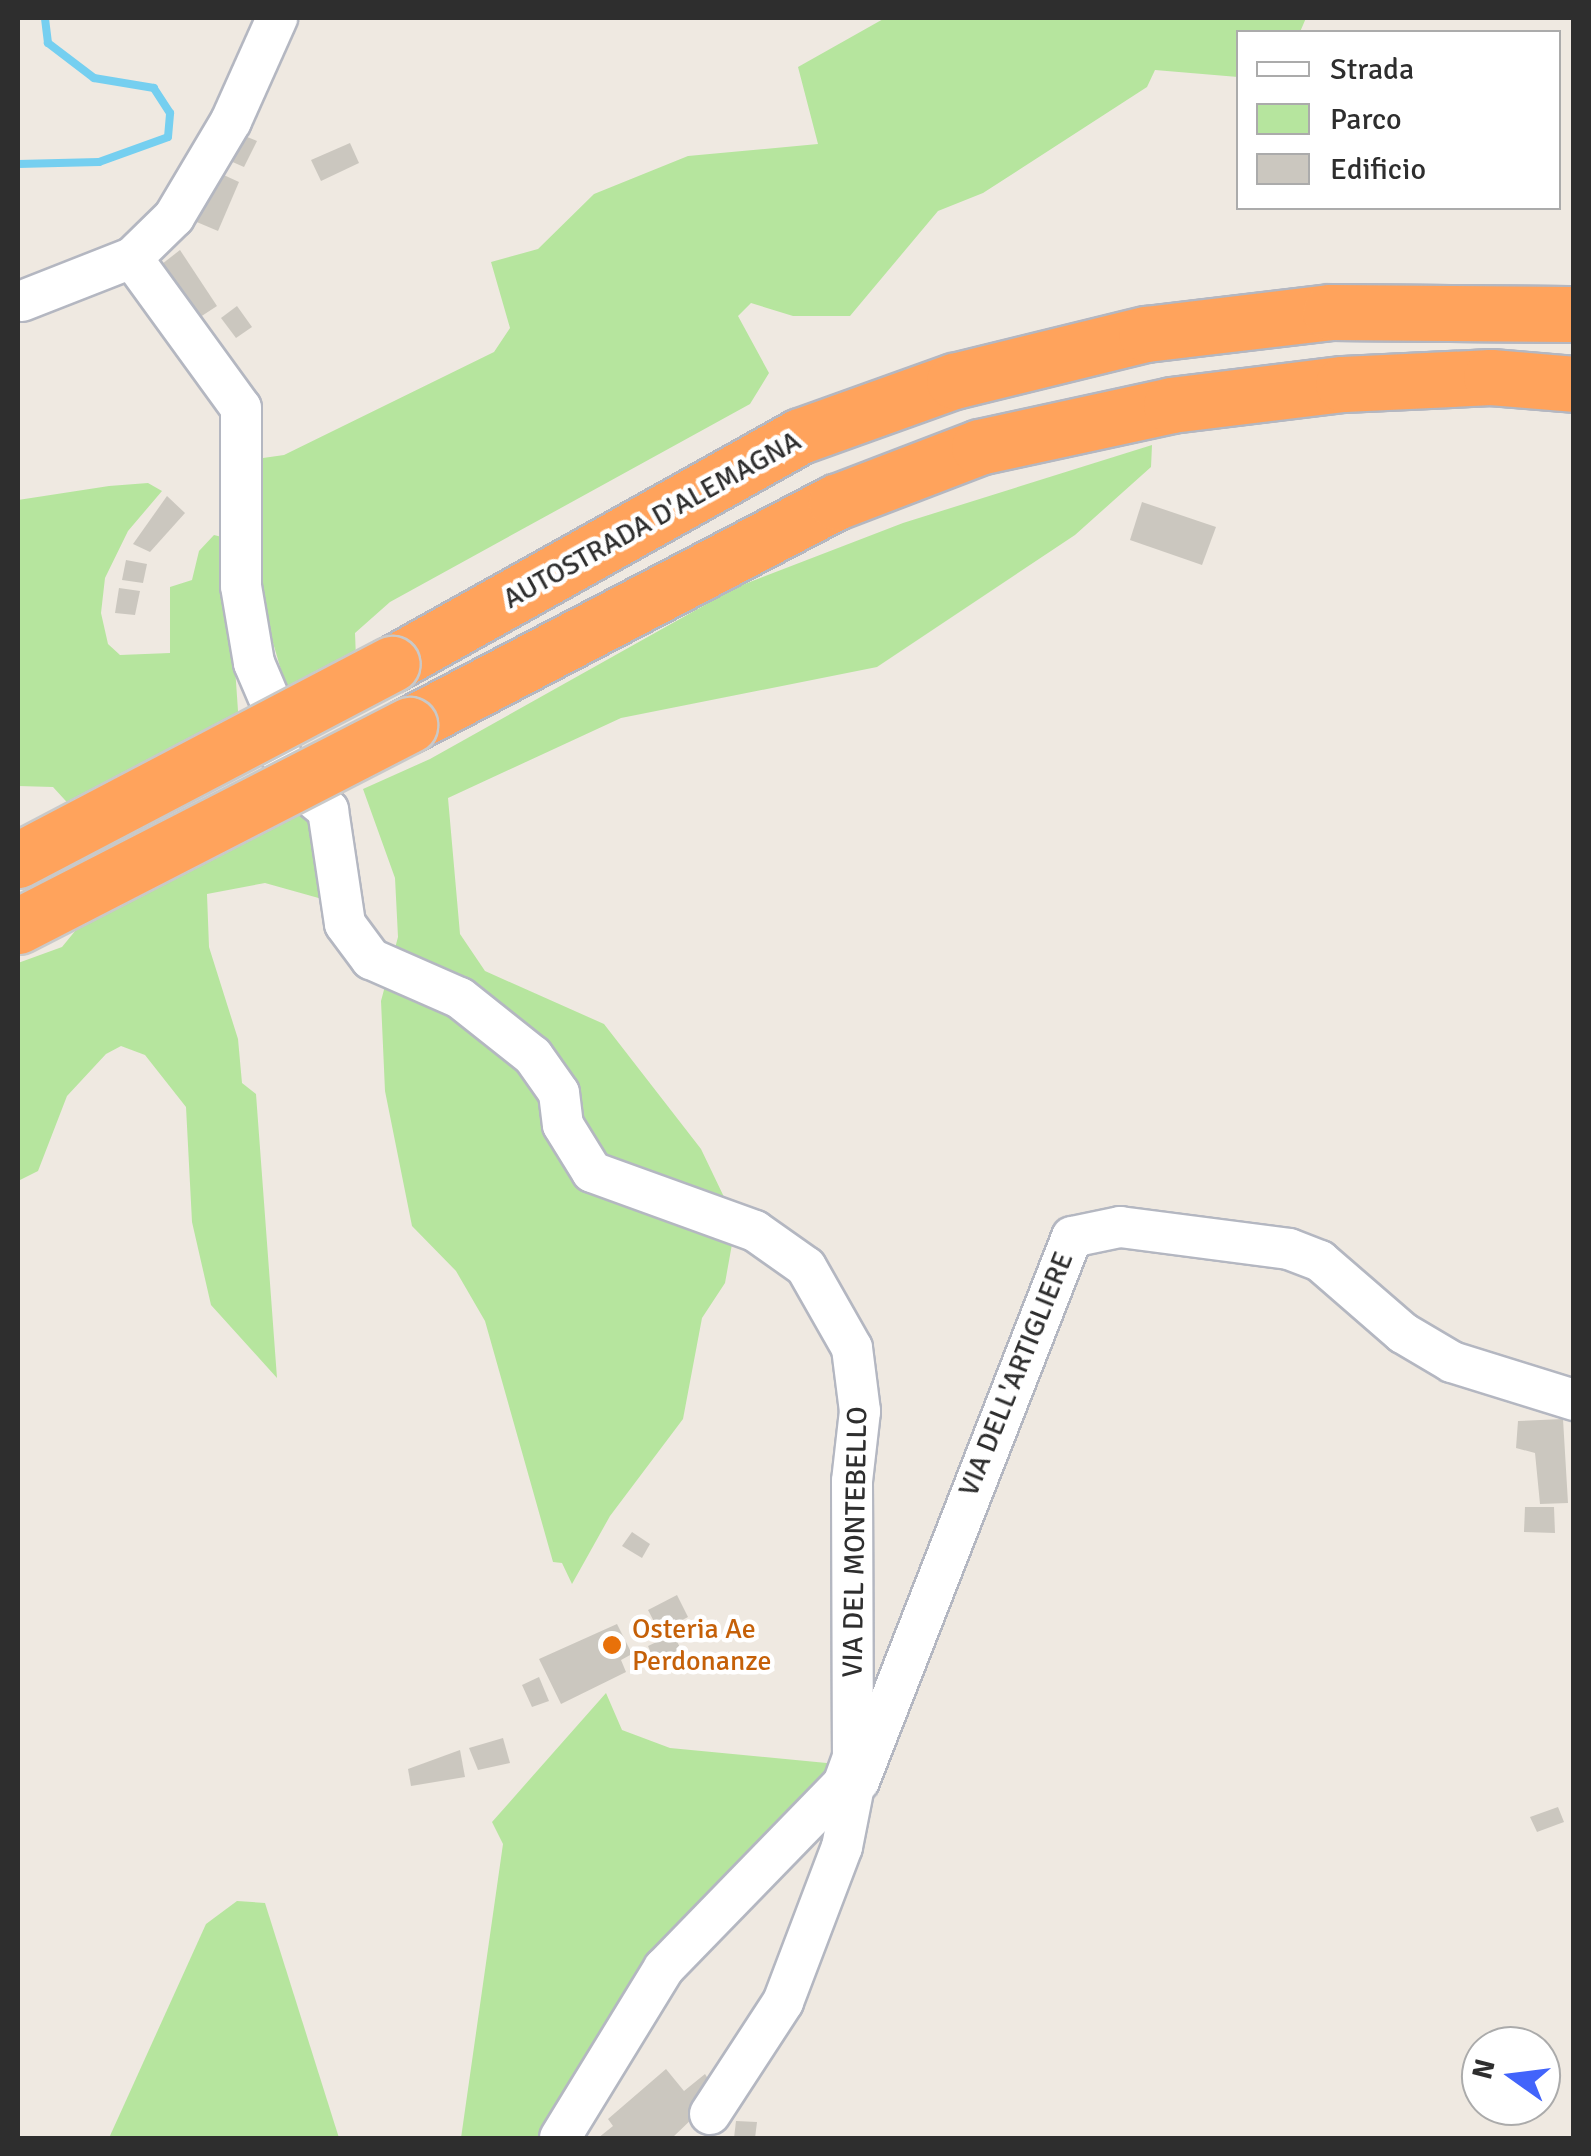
<!DOCTYPE html>
<style>
body{margin:0}
#map{position:relative;width:1591px;height:2156px;overflow:hidden;background:#efe9e1;font-family:Signika,sans-serif}
div>[style]{position:absolute}
.green>*{inset:0;background:#b6e59e}
.stream>*{height:8px;margin:-4px;padding:0 4px;transform-origin:4px;border-radius:4px;background:#75cff0}
.building>*{inset:0;background:#cbc7bf}
.roads{filter:drop-shadow(2px 0 #b4b7c1) drop-shadow(-2px 0 #b4b7c1) drop-shadow(0 2px #b4b7c1) drop-shadow(0 -2px #b4b7c1)}
.minor>*{height:40px;margin:-20px;padding:0 20px;transform-origin:20px;border-radius:20px;background:#fff}
.highway>*{height:55px;margin:-27.5px;padding:0 27.5px;transform-origin:27.5px;border-radius:27.5px;background:#ffa35c}
.bridges{filter:drop-shadow(2px 0 #c9c9c9) drop-shadow(-2px 0 #c9c9c9) drop-shadow(0 2px #c9c9c9) drop-shadow(0 -2px #c9c9c9)}
.highway-bridge>*{height:55px;margin:-27.5px;padding:0 27.5px;transform-origin:27.5px;border-radius:27.5px;background:#ffa35c}
.dots>*{width:28px;height:28px;translate:-50% -50%;box-sizing:border-box;border:5px solid #fff;border-radius:50%}
span{translate:-50% -50%;white-space:nowrap;text-align:center;line-height:1.15;-webkit-text-stroke:9px #fff;paint-order:stroke}
.street-label{font-size:28px;color:#2e2e2e}
.food-label{font-size:28px;color:#c56008}
.left{translate:0 -50%;text-align:left}
.frame{position:absolute;inset:0;border:20px solid #2e2e2e;pointer-events:none}
.legend{position:absolute;left:1236px;top:30px;width:325px;height:180px;box-sizing:border-box;background:#fff;border:2px solid #ababab;margin:0;padding:12px 18px;list-style:none;font-size:30px;color:#2e2e2e}
.legend li{display:flex;align-items:center;gap:20px;height:50px}
.legend b{width:50px;border:2px solid #ababab}
.north{position:absolute;left:1461px;top:2026px;width:100px;height:100px;box-sizing:border-box;background:#fff;border:2px solid #ababab;border-radius:50%;rotate:284deg;font-size:28px;font-weight:700;line-height:40px;text-align:center;color:#2e2e2e}
.north::after{content:'';display:block;margin:auto;width:35px;height:45px;background:#4264fb;clip-path:polygon(50% 0,100% 100%,50% 72%,0 100%)}
</style>
<div id="map">
<div class="green">
<i style="clip-path:polygon(885px 18px,1306px 18px,1300px 32px,1238px 32px,1238px 77px,1155px 70px,1147px 87px,983px 193px,938px 211px,850px 316px,793px 316px,751px 303px,738px 316px,769px 373px,750px 404px,390px 602px,355px 633px,356px 658px,289px 697px,258px 592px,256px 459px,284px 455px,494px 352px,510px 328px,491px 262px,538px 249px,594px 194px,688px 156px,818px 144px,798px 67px)"></i>
<i style="clip-path:polygon(1152px 445px,1151px 467px,1075px 535px,877px 667px,621px 718px,448px 798px,460px 934px,485px 971px,604px 1024px,701px 1149px,736px 1222px,725px 1283px,702px 1318px,683px 1419px,610px 1516px,572px 1584px,562px 1563px,553px 1562px,485px 1321px,456px 1271px,412px 1226px,385px 1091px,381px 1001px,398px 937px,395px 878px,363px 789px,430px 759px,737px 587px,903px 523px)"></i>
<i style="clip-path:polygon(109px 486px,148px 483px,162px 491px,128px 531px,105px 578px,101px 613px,108px 644px,120px 655px,170px 653px,170px 587px,192px 580px,199px 551px,214px 535px,226px 538px,239px 725px,75px 811px,53px 787px,18px 786px,18px 500px)"></i>
<i style="clip-path:polygon(297px 812px,320px 826px,340px 904px,265px 883px,207px 894px,209px 947px,238px 1039px,242px 1083px,256px 1094px,277px 1378px,211px 1305px,192px 1222px,186px 1107px,145px 1055px,121px 1046px,106px 1054px,67px 1096px,38px 1171px,18px 1181px,18px 963px,62px 947px,80px 925px)"></i>
<i style="clip-path:polygon(606px 1693px,622px 1730px,670px 1748px,837px 1764px,546px 2138px,461px 2138px,503px 1844px,492px 1822px)"></i>
<i style="clip-path:polygon(237px 1901px,265px 1903px,339px 2138px,109px 2138px,206px 1924px)"></i>
</div>
<div class="stream">
<i style="left:18px;top:164px;width:81px;rotate:-1.4deg"></i>
<i style="left:99px;top:162px;width:73px;rotate:-19.9deg"></i>
<i style="left:168px;top:137px;width:24px;rotate:-85deg"></i>
<i style="left:170px;top:113px;width:30px;rotate:-123deg"></i>
<i style="left:154px;top:88px;width:61px;rotate:-170.5deg"></i>
<i style="left:94px;top:78px;width:58px;rotate:-142.7deg"></i>
<i style="left:48px;top:43px;width:25px;rotate:-97deg"></i>
</div>
<div class="building">
<i style="clip-path:polygon(232px 131px,257px 141px,244px 167px,221px 157px)"></i>
<i style="clip-path:polygon(350px 143px,359px 163px,321px 181px,311px 160px)"></i>
<i style="clip-path:polygon(215px 171px,239px 182px,218px 231px,192px 220px)"></i>
<i style="clip-path:polygon(180px 250px,217px 306px,191px 323px,153px 271px)"></i>
<i style="clip-path:polygon(237px 306px,252px 327px,236px 338px,221px 318px)"></i>
<i style="clip-path:polygon(167px 496px,185px 513px,150px 552px,133px 544px)"></i>
<i style="clip-path:polygon(1142px 502px,1216px 527px,1202px 565px,1130px 540px)"></i>
<i style="clip-path:polygon(126px 560px,147px 564px,143px 583px,122px 580px)"></i>
<i style="clip-path:polygon(119px 588px,140px 591px,135px 615px,115px 613px)"></i>
<i style="clip-path:polygon(1563px 1419px,1568px 1503px,1540px 1504px,1535px 1453px,1516px 1448px,1518px 1421px)"></i>
<i style="clip-path:polygon(1525px 1507px,1554px 1507px,1555px 1533px,1524px 1532px)"></i>
<i style="clip-path:polygon(632px 1532px,650px 1544px,642px 1558px,622px 1546px)"></i>
<i style="clip-path:polygon(677px 1595px,688px 1617px,669px 1627px,681px 1649px,655px 1663px,648px 1646px,663px 1639px,648px 1610px)"></i>
<i style="clip-path:polygon(617px 1624px,632px 1654px,621px 1660px,626px 1672px,561px 1704px,539px 1659px)"></i>
<i style="clip-path:polygon(539px 1677px,549px 1701px,532px 1707px,522px 1685px)"></i>
<i style="clip-path:polygon(503px 1738px,510px 1763px,478px 1770px,469px 1748px)"></i>
<i style="clip-path:polygon(460px 1750px,465px 1777px,411px 1786px,408px 1769px)"></i>
<i style="clip-path:polygon(1558px 1807px,1564px 1822px,1537px 1832px,1530px 1817px)"></i>
<i style="clip-path:polygon(666px 2069px,684px 2091px,705px 2074px,718px 2094px,672px 2138px,598px 2138px,613px 2126px,608px 2119px)"></i>
<i style="clip-path:polygon(736px 2121px,757px 2122px,755px 2138px,734px 2138px)"></i>
</div>
<div class="roads">
<div class="minor">
<i style="left:132px;top:258px;width:185px;rotate:54deg"></i>
<i style="left:241px;top:408px;width:178px;rotate:90deg"></i>
<i style="left:241px;top:586px;width:78px;rotate:80.4deg"></i>
<i style="left:254px;top:663px;width:46px;rotate:66.8deg"></i>
<i style="left:272px;top:705px;width:31px;rotate:92deg"></i>
<i style="left:271px;top:736px;width:53px;rotate:62.9deg"></i>
<i style="left:295px;top:783px;width:43px;rotate:39.3deg"></i>
<i style="left:328px;top:810px;width:115px;rotate:81.5deg"></i>
<i style="left:345px;top:924px;width:44px;rotate:53.4deg"></i>
<i style="left:371px;top:959px;width:97px;rotate:23.7deg"></i>
<i style="left:460px;top:998px;width:93px;rotate:38.5deg"></i>
<i style="left:533px;top:1056px;width:45px;rotate:54.9deg"></i>
<i style="left:559px;top:1093px;width:32px;rotate:83deg"></i>
<i style="left:563px;top:1125px;width:55px;rotate:58.3deg"></i>
<i style="left:592px;top:1172px;width:173px;rotate:19.9deg"></i>
<i style="left:755px;top:1231px;width:62px;rotate:35.2deg"></i>
<i style="left:806px;top:1267px;width:93px;rotate:60.4deg"></i>
<i style="left:852px;top:1348px;width:64px;rotate:82.8deg"></i>
<i style="left:860px;top:1411px;width:70px;rotate:96.5deg"></i>
<i style="left:852px;top:1481px;width:276px;rotate:89.8deg"></i>
<i style="left:853px;top:1757px;width:29px;rotate:110deg"></i>
<i style="left:843px;top:1784px;width:257px;rotate:134.2deg"></i>
<i style="left:664px;top:1968px;width:199px;rotate:121.5deg"></i>
<i style="left:22px;top:301px;width:118px;rotate:-21.4deg"></i>
<i style="left:132px;top:258px;width:59px;rotate:-44.3deg"></i>
<i style="left:174px;top:217px;width:112px;rotate:-59.3deg"></i>
<i style="left:231px;top:121px;width:113px;rotate:-65.9deg"></i>
<i style="left:859px;top:1781px;width:584px;rotate:-68.62deg"></i>
<i style="left:1072px;top:1237px;width:49px;rotate:-11.8deg"></i>
<i style="left:1120px;top:1227px;width:170px;rotate:7.4deg"></i>
<i style="left:1289px;top:1249px;width:33px;rotate:21deg"></i>
<i style="left:1320px;top:1261px;width:110px;rotate:40.9deg"></i>
<i style="left:1403px;top:1333px;width:57px;rotate:30.6deg"></i>
<i style="left:1452px;top:1362px;width:128px;rotate:17.3deg"></i>
<i style="left:710px;top:2114px;width:134px;rotate:-56.9deg"></i>
<i style="left:783px;top:2002px;width:166px;rotate:-69.2deg"></i>
<i style="left:842px;top:1847px;width:62px;rotate:-78.9deg"></i>
</div>
<div class="highway">
<i style="left:392px;top:664px;width:467px;rotate:-29.2deg"></i>
<i style="left:800px;top:436px;width:164px;rotate:-19.7deg"></i>
<i style="left:954px;top:381px;width:198px;rotate:-13.8deg"></i>
<i style="left:1146px;top:334px;width:185px;rotate:-6.8deg"></i>
<i style="left:1330px;top:312px;width:244px;rotate:0.5deg"></i>
<i style="left:409px;top:725px;width:482px;rotate:-27.6deg"></i>
<i style="left:836px;top:502px;width:153px;rotate:-21deg"></i>
<i style="left:979px;top:447px;width:197px;rotate:-12.3deg"></i>
<i style="left:1171px;top:405px;width:173px;rotate:-7deg"></i>
<i style="left:1343px;top:384px;width:148px;rotate:-2.7deg"></i>
<i style="left:1491px;top:377px;width:83px;rotate:4.8deg"></i>
</div>
</div>
<div class="bridges">
<div class="highway-bridge">
<i style="left:18px;top:860px;width:422px;rotate:-27.7deg"></i>
<i style="left:18px;top:926px;width:440px;rotate:-27.2deg"></i>
</div>
</div>
<div class="dots">
<i style="left:612px;top:1645px;background:#e8710a"></i>
</div>
<div class="street-label">
<span style="left:652px;top:520px;rotate:-29deg">AUTOSTRADA D'ALEMAGNA</span>
<span style="left:1016px;top:1374px;rotate:-68deg">VIA DELL'ARTIGLIERE</span>
<span style="left:855px;top:1542px;rotate:-89deg">VIA DEL MONTEBELLO</span>
</div>
<div class="food-label">
<span class="left" style="left:632px;top:1645px">Osteria Ae<br>Perdonanze</span>
</div>
<div class="frame"></div>
<ul class="legend">
<li><b style="height:12px;background:#fff"></b>Strada</li>
<li><b style="height:28px;background:#b6e59e"></b>Parco</li>
<li><b style="height:28px;background:#cbc7bf"></b>Edificio</li>
</ul>
<div class="north">N</div>
</div>
